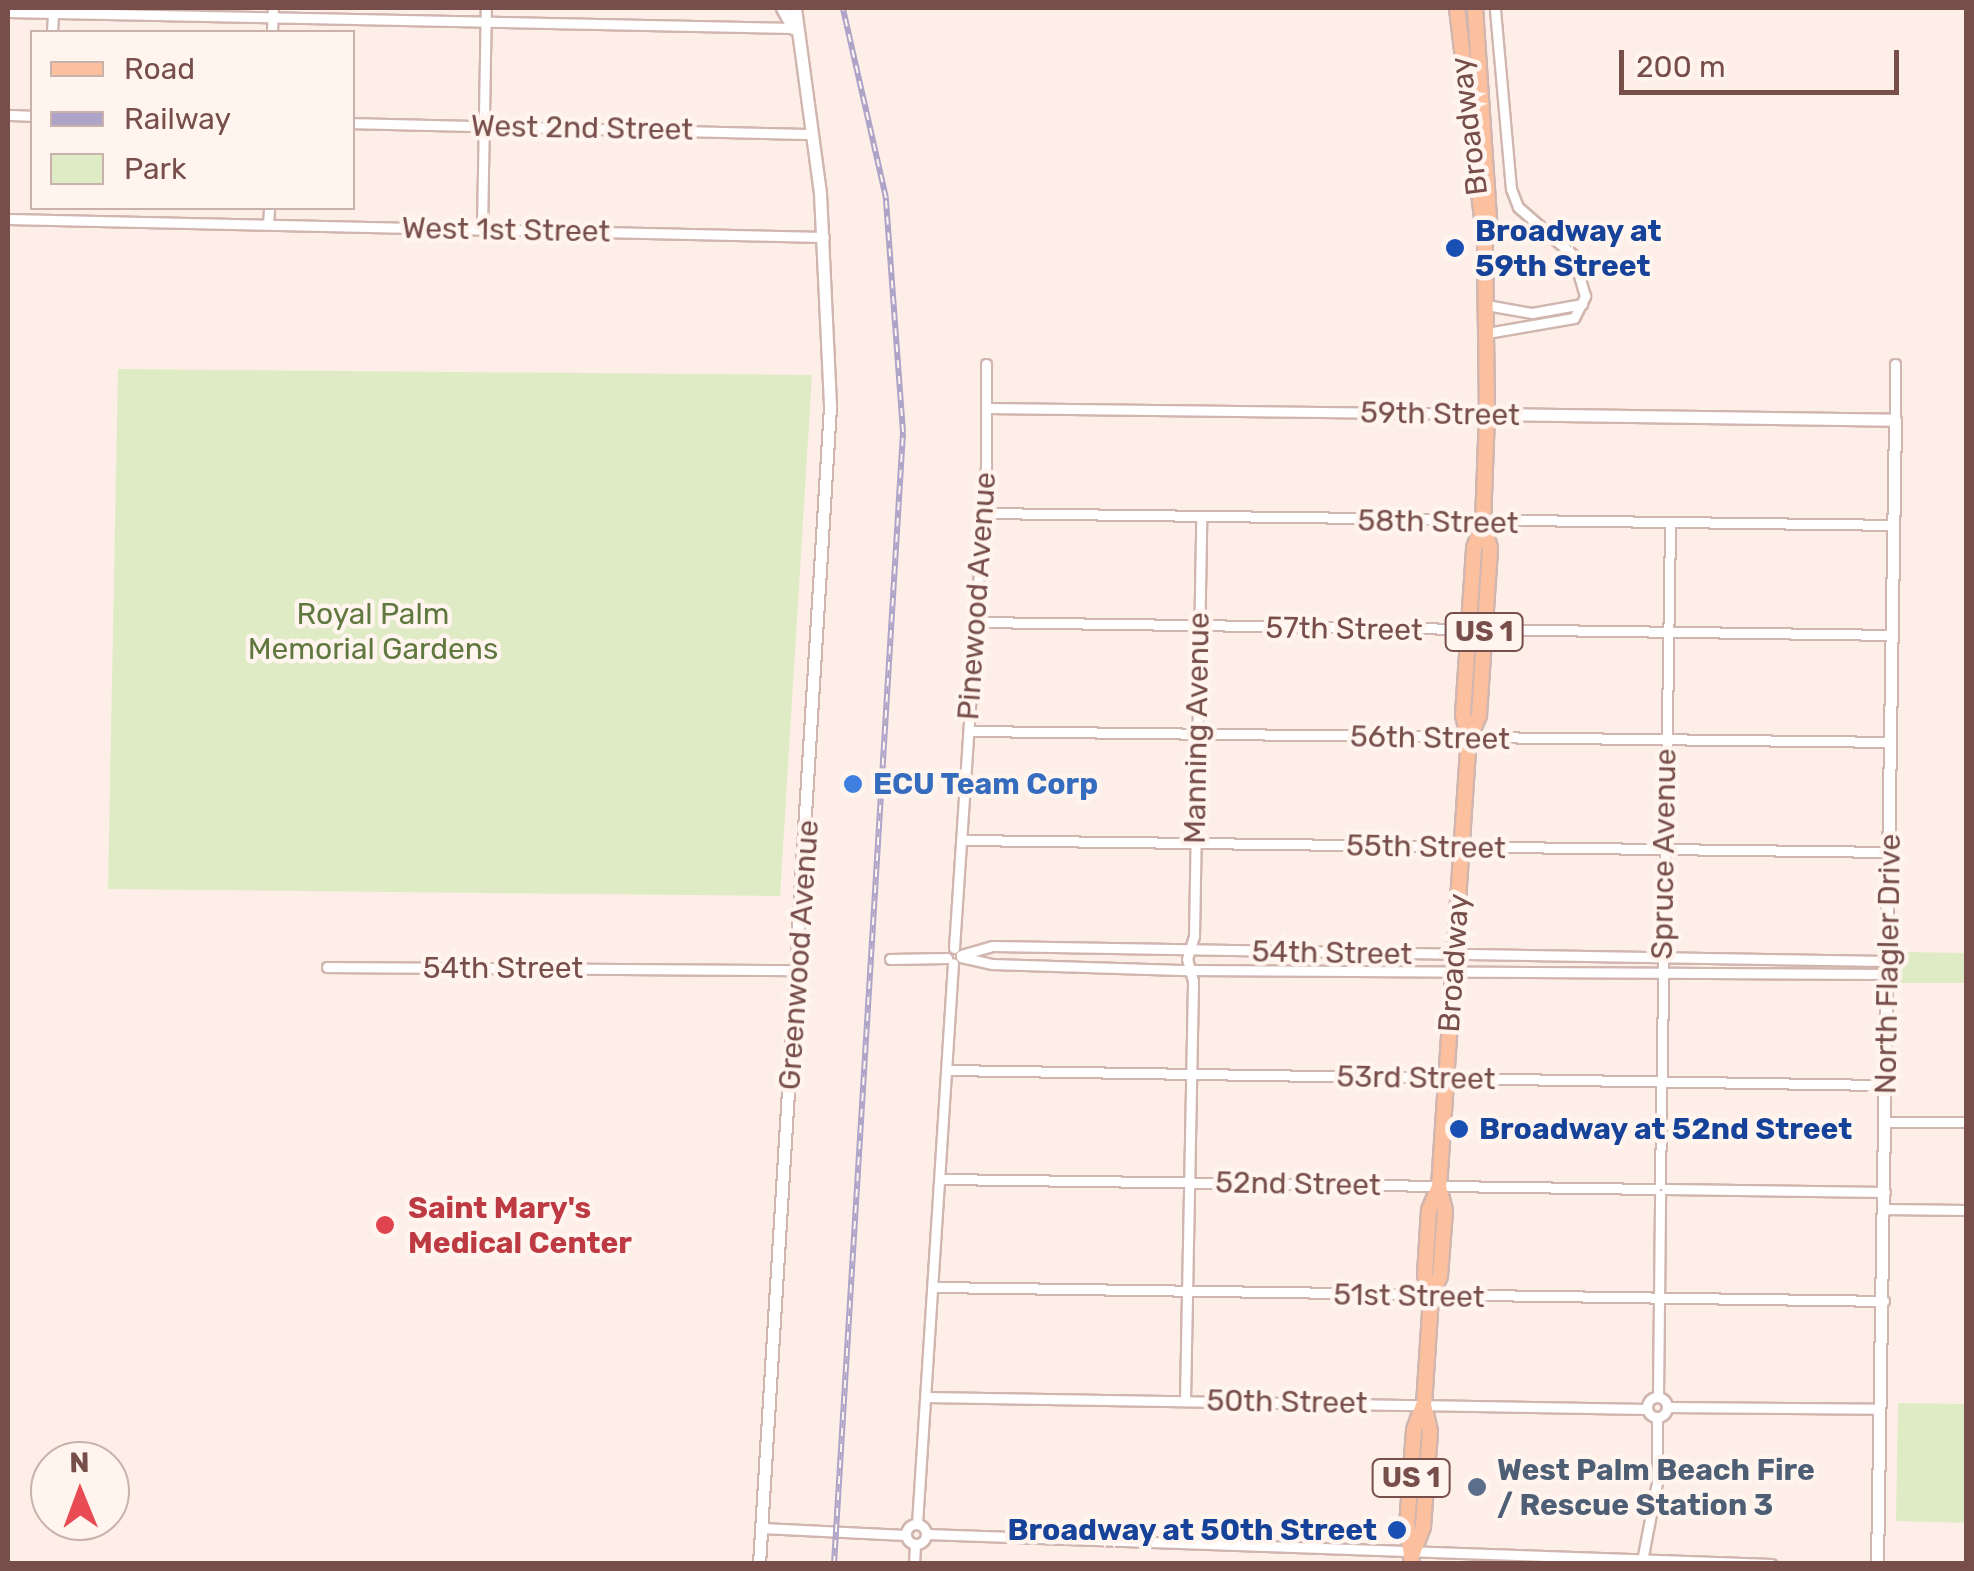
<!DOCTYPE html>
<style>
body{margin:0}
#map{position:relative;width:1974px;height:1571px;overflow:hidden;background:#fdeee7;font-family:Rubik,sans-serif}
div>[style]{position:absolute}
.green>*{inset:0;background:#dfebc5}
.roads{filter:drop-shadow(2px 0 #d1b5af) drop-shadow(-2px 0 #d1b5af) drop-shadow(0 2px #d1b5af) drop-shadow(0 -2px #d1b5af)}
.street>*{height:9px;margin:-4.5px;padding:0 4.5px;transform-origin:4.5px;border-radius:4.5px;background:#fff}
.street>.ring{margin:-4.5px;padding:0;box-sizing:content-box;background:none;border:9px solid #fff;border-radius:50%}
.secondary>*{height:11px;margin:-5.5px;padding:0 5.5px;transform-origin:5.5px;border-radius:5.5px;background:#fff}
.primary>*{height:14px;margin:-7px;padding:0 7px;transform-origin:7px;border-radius:7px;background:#fcc09f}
.rail>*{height:6px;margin-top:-3px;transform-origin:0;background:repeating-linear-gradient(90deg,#fff4ee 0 8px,#aea4c8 0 16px);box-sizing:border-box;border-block:2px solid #aea4c8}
.dots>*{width:28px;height:28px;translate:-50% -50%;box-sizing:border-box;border:5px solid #fff4ee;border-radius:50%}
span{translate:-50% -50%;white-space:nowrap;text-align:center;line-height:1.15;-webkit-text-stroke:9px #fff4ee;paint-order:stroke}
.shield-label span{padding:2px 8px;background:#fff4ee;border:2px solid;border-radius:8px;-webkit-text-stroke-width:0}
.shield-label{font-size:28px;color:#774e4a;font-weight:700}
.street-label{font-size:30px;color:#774e4a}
.transit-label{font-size:30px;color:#164399;font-weight:700}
.left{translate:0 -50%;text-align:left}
.right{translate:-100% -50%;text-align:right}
.park-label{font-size:30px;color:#5f783f}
.shop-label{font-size:30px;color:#366cbe;font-weight:700}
.health-label{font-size:30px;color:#be3a42;font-weight:700}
.service-label{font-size:30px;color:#4e5e75;font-weight:700}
.frame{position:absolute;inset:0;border:10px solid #774e4a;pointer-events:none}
.legend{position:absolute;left:30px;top:30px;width:325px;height:180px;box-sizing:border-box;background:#fff4ee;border:2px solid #c9b2ac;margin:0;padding:12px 18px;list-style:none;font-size:30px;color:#774e4a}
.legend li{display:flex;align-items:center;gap:20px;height:50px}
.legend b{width:50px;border:2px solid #c9b2ac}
.north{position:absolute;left:30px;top:1441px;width:100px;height:100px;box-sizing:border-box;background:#fff4ee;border:2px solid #c9b2ac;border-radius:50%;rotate:359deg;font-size:28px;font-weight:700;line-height:40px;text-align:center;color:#774e4a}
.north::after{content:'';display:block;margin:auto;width:35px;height:45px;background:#e84b53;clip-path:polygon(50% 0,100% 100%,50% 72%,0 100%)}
.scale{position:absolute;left:1619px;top:50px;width:280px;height:45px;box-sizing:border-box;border:5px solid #774e4a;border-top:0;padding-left:12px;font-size:30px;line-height:35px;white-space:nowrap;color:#774e4a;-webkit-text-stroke:8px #fff4ee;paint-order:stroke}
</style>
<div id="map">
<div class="green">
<i style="clip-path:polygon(118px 369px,812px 375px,780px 896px,108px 889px)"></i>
<i style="clip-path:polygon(1900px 952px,1966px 953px,1966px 983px,1900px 983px)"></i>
<i style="clip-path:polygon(1898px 1403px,1966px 1404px,1966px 1523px,1896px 1521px)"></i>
</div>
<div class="roads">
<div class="street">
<i style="left:8px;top:12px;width:785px;rotate:1.17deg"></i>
<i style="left:52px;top:32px;width:22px;rotate:-87deg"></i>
<i style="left:272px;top:32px;width:24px;rotate:-88deg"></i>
<i style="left:8px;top:115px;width:24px;rotate:2deg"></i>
<i style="left:352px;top:123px;width:460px;rotate:1.4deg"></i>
<i style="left:8px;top:219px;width:816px;rotate:1.26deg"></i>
<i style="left:268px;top:224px;width:16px;rotate:-86deg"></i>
<i style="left:482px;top:229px;width:221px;rotate:-89deg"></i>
<i style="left:1486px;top:305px;width:47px;rotate:9.9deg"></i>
<i style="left:1532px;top:313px;width:51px;rotate:-10.2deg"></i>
<i style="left:1487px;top:333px;width:88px;rotate:-9.8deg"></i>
<i style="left:1574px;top:318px;width:25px;rotate:-63deg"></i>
<i style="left:1585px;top:296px;width:43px;rotate:-106.3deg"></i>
<i style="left:1573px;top:255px;width:73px;rotate:-138.9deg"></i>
<i style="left:1518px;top:207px;width:19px;rotate:-111deg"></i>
<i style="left:1511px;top:189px;width:182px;rotate:-95.1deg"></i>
<i style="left:1895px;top:364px;width:56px;rotate:90deg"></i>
<i style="left:986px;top:408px;width:501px;rotate:0.69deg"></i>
<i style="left:983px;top:513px;width:911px;rotate:0.75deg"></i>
<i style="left:976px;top:622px;width:917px;rotate:0.81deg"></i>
<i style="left:969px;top:731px;width:922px;rotate:0.68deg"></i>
<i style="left:962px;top:840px;width:928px;rotate:0.74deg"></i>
<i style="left:954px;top:948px;width:485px;rotate:-86.2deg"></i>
<i style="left:986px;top:464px;width:100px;rotate:-90deg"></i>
<i style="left:961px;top:955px;width:33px;rotate:-16deg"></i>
<i style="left:993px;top:946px;width:892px;rotate:0.96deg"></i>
<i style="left:961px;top:957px;width:32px;rotate:13deg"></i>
<i style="left:992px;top:964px;width:196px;rotate:1.8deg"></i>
<i style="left:1188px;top:970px;width:697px;rotate:0.33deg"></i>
<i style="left:890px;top:959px;width:57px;rotate:-1deg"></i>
<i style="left:327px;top:967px;width:471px;rotate:0.4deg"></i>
<i style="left:947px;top:1070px;width:938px;rotate:0.92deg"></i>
<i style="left:1886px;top:1122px;width:80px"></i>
<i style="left:941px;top:1179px;width:714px;rotate:0.8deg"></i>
<i style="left:1660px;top:1184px;width:661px;rotate:-89.13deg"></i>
<i style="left:1666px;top:1189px;width:219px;rotate:0.8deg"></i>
<i style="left:1884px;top:1209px;width:82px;rotate:0.7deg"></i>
<i style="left:934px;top:1287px;width:950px;rotate:0.84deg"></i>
<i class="ring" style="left:1647px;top:1397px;width:11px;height:11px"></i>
<i style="left:927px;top:1397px;width:720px;rotate:0.95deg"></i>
<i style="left:1658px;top:1397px;width:202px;rotate:-89.4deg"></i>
<i style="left:1185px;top:1400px;width:419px;rotate:-88.9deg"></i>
<i style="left:1193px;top:981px;width:23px;rotate:-105deg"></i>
<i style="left:1187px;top:959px;width:24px;rotate:-73deg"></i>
<i style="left:1194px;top:936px;width:419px;rotate:-89deg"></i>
<i style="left:1667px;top:1407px;width:213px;rotate:0.5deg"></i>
<i class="ring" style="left:906px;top:1524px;width:11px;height:11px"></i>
<i style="left:917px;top:1524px;width:562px;rotate:-86.33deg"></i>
<i style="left:761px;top:1528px;width:145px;rotate:2.8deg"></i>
<i style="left:926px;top:1534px;width:846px;rotate:2.03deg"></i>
<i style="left:1642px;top:1561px;width:80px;rotate:-79.2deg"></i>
<i style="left:1657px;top:1482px;width:65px;rotate:-90deg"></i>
<i style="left:914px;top:1564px;width:20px;rotate:-87deg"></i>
</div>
<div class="secondary">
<i style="left:782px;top:8px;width:23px;rotate:61deg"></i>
<i style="left:1487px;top:414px;width:408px;rotate:0.8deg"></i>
<i style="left:1895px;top:420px;width:1144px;rotate:90.9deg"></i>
<i style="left:759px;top:1564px;width:1161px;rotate:-86.49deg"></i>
<i style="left:830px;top:405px;width:212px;rotate:-92.7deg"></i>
<i style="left:820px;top:193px;width:187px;rotate:-97.7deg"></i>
</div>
<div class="primary">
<i style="left:1475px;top:8px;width:226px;rotate:86.2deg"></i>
<i style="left:1469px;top:739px;width:26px;rotate:-67deg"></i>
<i style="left:1479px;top:715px;width:167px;rotate:-86.2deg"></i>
<i style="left:1490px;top:548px;width:25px;rotate:-106deg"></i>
<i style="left:1431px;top:1296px;width:22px;rotate:-66deg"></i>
<i style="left:1440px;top:1276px;width:65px;rotate:-85.6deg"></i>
<i style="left:1445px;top:1211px;width:25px;rotate:-104deg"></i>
<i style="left:1439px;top:1187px;width:449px;rotate:-86.2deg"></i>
<i style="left:1469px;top:739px;width:25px;rotate:-104deg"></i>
<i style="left:1463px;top:715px;width:167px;rotate:-86.2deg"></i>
<i style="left:1474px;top:548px;width:27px;rotate:-70deg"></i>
<i style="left:1483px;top:523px;width:109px;rotate:-87.9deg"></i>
<i style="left:1487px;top:414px;width:171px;rotate:-90.7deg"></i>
<i style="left:1485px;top:243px;width:237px;rotate:-96.8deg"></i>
<i style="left:1413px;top:1553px;width:28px;rotate:-69deg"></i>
<i style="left:1423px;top:1527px;width:96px;rotate:-85.8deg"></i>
<i style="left:1430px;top:1431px;width:27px;rotate:-103deg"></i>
<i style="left:1424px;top:1405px;width:109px;rotate:-86.3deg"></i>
<i style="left:1431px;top:1296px;width:22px;rotate:-106deg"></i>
<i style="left:1425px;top:1275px;width:65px;rotate:-86.5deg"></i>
<i style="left:1429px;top:1210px;width:25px;rotate:-67deg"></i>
<i style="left:1412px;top:1564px;width:38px;rotate:-97deg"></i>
<i style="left:1407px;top:1526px;width:96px;rotate:-85.8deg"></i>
<i style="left:1414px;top:1430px;width:27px;rotate:-70deg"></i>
</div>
</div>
<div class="rail">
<i style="left:834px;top:1564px;width:1134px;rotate:-86.51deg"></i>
<i style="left:903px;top:432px;width:235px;rotate:-94.2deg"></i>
<i style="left:886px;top:198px;width:195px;rotate:-102.8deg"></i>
</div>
<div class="dots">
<i style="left:1455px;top:248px;background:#1a4fb4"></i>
<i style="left:853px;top:784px;background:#3f7fe0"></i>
<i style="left:1459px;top:1129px;background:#1a4fb4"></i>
<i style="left:385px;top:1225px;background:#e0444e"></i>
<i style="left:1477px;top:1487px;background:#5c6f8a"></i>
<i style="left:1397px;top:1530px;background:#1a4fb4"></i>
</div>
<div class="shield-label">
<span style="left:1484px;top:632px">US 1</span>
<span style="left:1411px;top:1478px">US 1</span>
</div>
<div class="street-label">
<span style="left:1469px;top:126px;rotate:-97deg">Broadway</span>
<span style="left:582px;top:128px;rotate:1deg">West 2nd Street</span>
<span style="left:506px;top:230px;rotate:1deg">West 1st Street</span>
<span style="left:1440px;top:414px;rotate:1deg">59th Street</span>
<span style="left:1438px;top:522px;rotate:1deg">58th Street</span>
<span style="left:977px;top:596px;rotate:-86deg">Pinewood Avenue</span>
<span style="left:1344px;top:629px;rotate:1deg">57th Street</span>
<span style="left:1197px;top:728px;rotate:-89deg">Manning Avenue</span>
<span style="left:1430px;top:738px;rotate:1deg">56th Street</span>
<span style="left:1426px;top:847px;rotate:1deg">55th Street</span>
<span style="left:1664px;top:854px;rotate:-89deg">Spruce Avenue</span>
<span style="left:1332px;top:953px;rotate:1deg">54th Street</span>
<span style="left:799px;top:955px;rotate:-86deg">Greenwood Avenue</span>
<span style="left:1454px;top:963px;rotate:-86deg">Broadway</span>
<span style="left:1888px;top:964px;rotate:-89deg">North Flagler Drive</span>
<span style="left:503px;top:968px">54th Street</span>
<span style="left:1416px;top:1078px;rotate:1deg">53rd Street</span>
<span style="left:1298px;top:1184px;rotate:1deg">52nd Street</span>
<span style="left:1409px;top:1296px;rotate:1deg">51st Street</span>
<span style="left:1287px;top:1402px;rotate:1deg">50th Street</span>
</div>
<div class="transit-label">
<span class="left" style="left:1475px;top:248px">Broadway at<br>59th Street</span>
<span class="left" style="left:1479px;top:1129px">Broadway at 52nd Street</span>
<span class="right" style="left:1377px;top:1530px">Broadway at 50th Street</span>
</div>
<div class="park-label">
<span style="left:373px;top:631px">Royal Palm<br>Memorial Gardens</span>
</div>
<div class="shop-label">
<span class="left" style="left:873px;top:784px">ECU Team Corp</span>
</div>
<div class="health-label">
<span class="left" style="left:408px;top:1225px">Saint Mary's<br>Medical Center</span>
</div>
<div class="service-label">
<span class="left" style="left:1497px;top:1487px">West Palm Beach Fire<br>/ Rescue Station 3</span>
</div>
<div class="frame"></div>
<ul class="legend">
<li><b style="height:12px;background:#fcc09f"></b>Road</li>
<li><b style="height:12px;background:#aea4c8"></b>Railway</li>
<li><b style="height:28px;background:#dfebc5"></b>Park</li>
</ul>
<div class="north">N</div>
<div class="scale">200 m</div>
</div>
